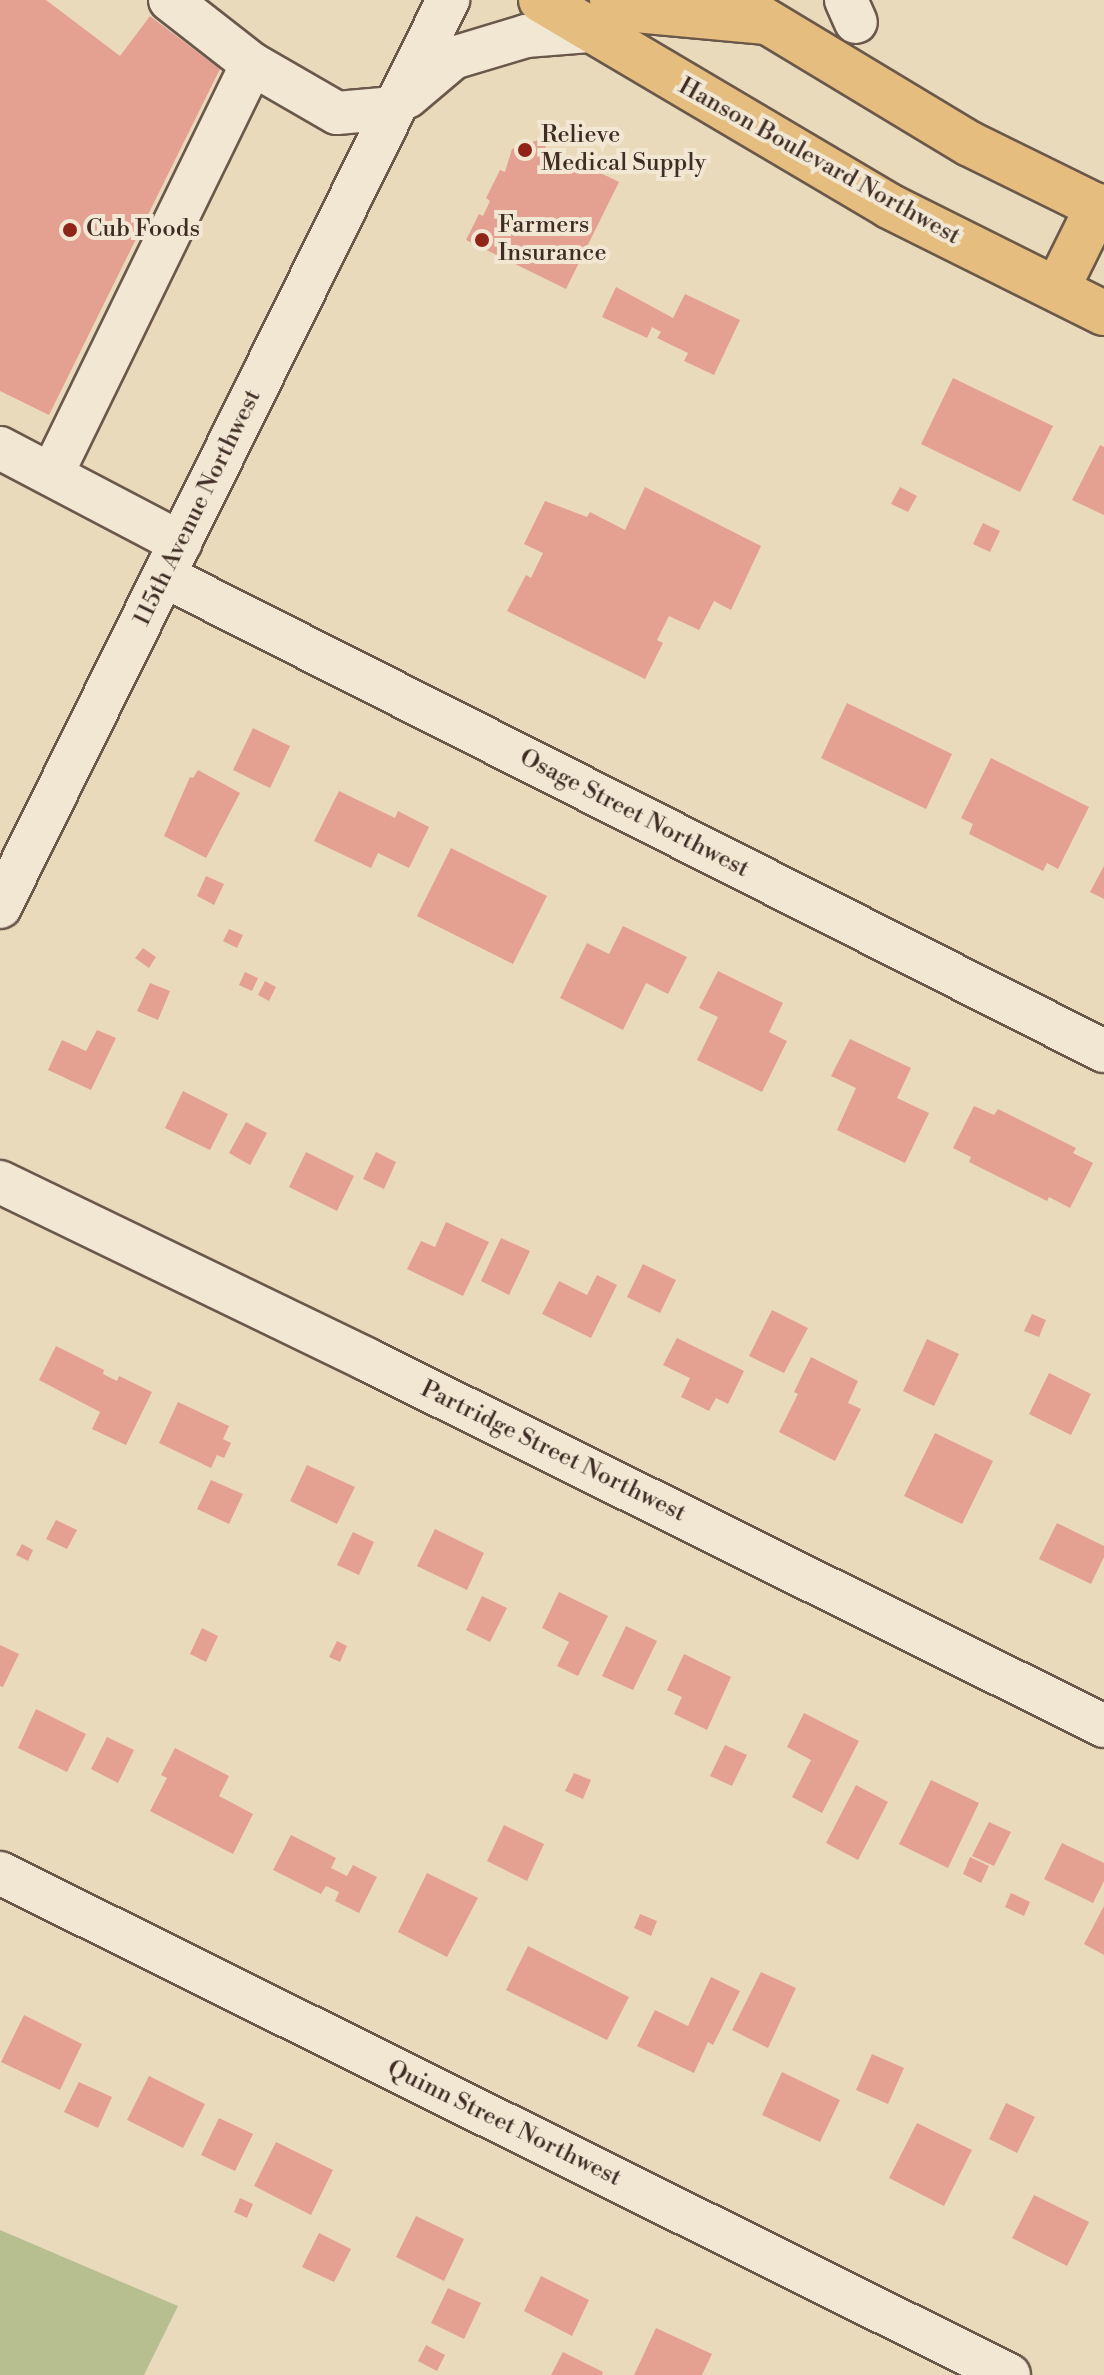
<!DOCTYPE html>
<style>
body{margin:0}
#map{position:relative;width:1104px;height:2375px;overflow:hidden;background:#eadabc;font-family:"Libre Bodoni",serif}
div>[style]{position:absolute}
.green>*{inset:0;background:#b7bf90}
.building>*{inset:0;background:#e4a192}
.roads{filter:drop-shadow(2px 0 #6a584b) drop-shadow(-2px 0 #6a584b) drop-shadow(0 2px #6a584b) drop-shadow(0 -2px #6a584b)}
.minor>*{height:42px;margin:-21px;padding:0 21px;transform-origin:21px;border-radius:21px;background:#f1e7d3}
.major>*{height:44px;margin:-22px;padding:0 22px;transform-origin:22px;border-radius:22px;background:#e5bd7e}
.dots>*{width:22px;height:22px;translate:-50% -50%;box-sizing:border-box;border:4px solid #f1e7d3;border-radius:50%}
span{translate:-50% -50%;white-space:nowrap;text-align:center;line-height:1.15;-webkit-text-stroke:8px #f1e7d3;paint-order:stroke}
.poi-label{font-size:24px;color:#3f2c25}
.left{translate:0 -50%;text-align:left}
.street-label{font-size:24px;color:#3f2c25}
</style>
<div id="map">
<div class="green">
<i style="clip-path:polygon(0 2230px,178px 2306px,144px 2375px,0 2375px)"></i>
</div>
<div class="building">
<i style="clip-path:polygon(0 0,46px 0,120px 56px,150px 16px,220px 69px,49px 415px,0 391px)"></i>
<i style="clip-path:polygon(538px 140px,547px 144px,544px 150px,556px 155px,558px 152px,619px 182px,566px 289px,466px 240px,479px 214px,483px 216px,490px 201px,486px 198px,500px 170px,505px 172px,512px 149px)"></i>
<i style="clip-path:polygon(616px 287px,673px 318px,685px 294px,740px 320px,714px 375px,684px 361px,688px 353px,657px 338px,661px 332px,652px 327px,647px 338px,602px 317px)"></i>
<i style="clip-path:polygon(953px 378px,1053px 426px,1020px 492px,921px 444px)"></i>
<i style="clip-path:polygon(1100px 445px,1104px 447px,1104px 515px,1072px 500px)"></i>
<i style="clip-path:polygon(645px 487px,761px 546px,731px 610px,714px 601px,699px 630px,669px 616px,657px 640px,663px 643px,645px 679px,507px 611px,526px 575px,531px 578px,543px 553px,524px 544px,545px 501px,587px 517px,590px 512px,625px 530px)"></i>
<i style="clip-path:polygon(900px 487px,917px 496px,908px 512px,891px 504px)"></i>
<i style="clip-path:polygon(983px 523px,1000px 531px,990px 552px,973px 544px)"></i>
<i style="clip-path:polygon(847px 703px,952px 754px,926px 809px,821px 758px)"></i>
<i style="clip-path:polygon(253px 728px,290px 746px,270px 788px,233px 770px)"></i>
<i style="clip-path:polygon(991px 758px,1089px 807px,1058px 869px,1047px 863px,1043px 871px,969px 834px,973px 824px,961px 818px)"></i>
<i style="clip-path:polygon(198px 770px,240px 793px,206px 858px,164px 836px,190px 777px,193px 778px)"></i>
<i style="clip-path:polygon(339px 791px,395px 818px,398px 811px,429px 827px,409px 868px,378px 853px,371px 868px,314px 841px)"></i>
<i style="clip-path:polygon(451px 848px,547px 896px,513px 964px,417px 916px)"></i>
<i style="clip-path:polygon(1104px 866px,1104px 899px,1090px 892px)"></i>
<i style="clip-path:polygon(206px 876px,224px 884px,214px 905px,197px 896px)"></i>
<i style="clip-path:polygon(623px 926px,687px 957px,668px 994px,646px 983px,623px 1030px,560px 998px,587px 943px,609px 954px)"></i>
<i style="clip-path:polygon(229px 929px,243px 935px,237px 948px,223px 941px)"></i>
<i style="clip-path:polygon(143px 948px,156px 957px,149px 968px,135px 958px)"></i>
<i style="clip-path:polygon(718px 971px,783px 1003px,769px 1032px,787px 1041px,762px 1092px,697px 1060px,718px 1017px,699px 1008px)"></i>
<i style="clip-path:polygon(245px 972px,258px 978px,252px 991px,239px 985px)"></i>
<i style="clip-path:polygon(265px 981px,276px 987px,269px 1001px,258px 995px)"></i>
<i style="clip-path:polygon(150px 983px,170px 991px,158px 1020px,137px 1011px)"></i>
<i style="clip-path:polygon(97px 1030px,116px 1038px,91px 1090px,48px 1070px,62px 1040px,86px 1051px)"></i>
<i style="clip-path:polygon(850px 1039px,911px 1068px,897px 1098px,929px 1113px,905px 1163px,837px 1130px,856px 1088px,831px 1076px)"></i>
<i style="clip-path:polygon(183px 1091px,228px 1114px,210px 1150px,165px 1128px)"></i>
<i style="clip-path:polygon(974px 1106px,994px 1115px,998px 1109px,1076px 1148px,1073px 1153px,1093px 1163px,1070px 1208px,1049px 1197px,1047px 1201px,969px 1162px,971px 1157px,953px 1148px)"></i>
<i style="clip-path:polygon(246px 1122px,267px 1133px,250px 1165px,229px 1153px)"></i>
<i style="clip-path:polygon(306px 1152px,354px 1176px,337px 1211px,289px 1187px)"></i>
<i style="clip-path:polygon(376px 1152px,396px 1162px,384px 1189px,363px 1179px)"></i>
<i style="clip-path:polygon(446px 1222px,489px 1242px,463px 1296px,407px 1269px,421px 1241px,435px 1247px)"></i>
<i style="clip-path:polygon(501px 1238px,530px 1251px,509px 1295px,481px 1281px)"></i>
<i style="clip-path:polygon(643px 1264px,676px 1280px,660px 1313px,627px 1297px)"></i>
<i style="clip-path:polygon(597px 1275px,617px 1285px,591px 1338px,542px 1314px,559px 1281px,587px 1295px)"></i>
<i style="clip-path:polygon(772px 1310px,808px 1328px,784px 1373px,749px 1356px)"></i>
<i style="clip-path:polygon(1032px 1314px,1046px 1320px,1039px 1337px,1024px 1331px)"></i>
<i style="clip-path:polygon(677px 1338px,744px 1371px,728px 1404px,716px 1398px,709px 1411px,681px 1397px,690px 1378px,663px 1365px)"></i>
<i style="clip-path:polygon(927px 1339px,959px 1354px,934px 1406px,903px 1391px)"></i>
<i style="clip-path:polygon(56px 1346px,104px 1370px,103px 1374px,117px 1381px,119px 1376px,152px 1392px,126px 1445px,92px 1429px,100px 1412px,39px 1380px)"></i>
<i style="clip-path:polygon(811px 1357px,858px 1381px,848px 1403px,861px 1409px,835px 1461px,779px 1432px,798px 1394px,794px 1392px)"></i>
<i style="clip-path:polygon(1049px 1373px,1091px 1394px,1071px 1435px,1029px 1414px)"></i>
<i style="clip-path:polygon(178px 1402px,229px 1426px,223px 1439px,231px 1443px,224px 1458px,217px 1455px,211px 1468px,159px 1443px)"></i>
<i style="clip-path:polygon(935px 1433px,993px 1461px,962px 1524px,904px 1496px)"></i>
<i style="clip-path:polygon(307px 1465px,355px 1487px,337px 1524px,290px 1501px)"></i>
<i style="clip-path:polygon(211px 1480px,243px 1494px,229px 1524px,197px 1509px)"></i>
<i style="clip-path:polygon(56px 1520px,77px 1530px,67px 1549px,46px 1539px)"></i>
<i style="clip-path:polygon(1057px 1523px,1104px 1546px,1104px 1557px,1091px 1584px,1039px 1559px)"></i>
<i style="clip-path:polygon(435px 1529px,484px 1553px,467px 1590px,417px 1566px)"></i>
<i style="clip-path:polygon(353px 1532px,374px 1542px,359px 1575px,337px 1565px)"></i>
<i style="clip-path:polygon(22px 1544px,33px 1550px,28px 1561px,16px 1555px)"></i>
<i style="clip-path:polygon(559px 1592px,608px 1616px,578px 1676px,557px 1666px,569px 1642px,542px 1628px)"></i>
<i style="clip-path:polygon(482px 1596px,507px 1608px,490px 1642px,466px 1630px)"></i>
<i style="clip-path:polygon(626px 1626px,657px 1641px,633px 1690px,602px 1676px)"></i>
<i style="clip-path:polygon(202px 1628px,218px 1636px,206px 1662px,190px 1654px)"></i>
<i style="clip-path:polygon(337px 1641px,347px 1646px,340px 1662px,329px 1657px)"></i>
<i style="clip-path:polygon(0 1645px,19px 1654px,3px 1687px,0 1686px)"></i>
<i style="clip-path:polygon(684px 1654px,731px 1677px,707px 1730px,674px 1714px,682px 1697px,667px 1690px)"></i>
<i style="clip-path:polygon(36px 1709px,86px 1734px,67px 1772px,18px 1748px)"></i>
<i style="clip-path:polygon(804px 1713px,859px 1741px,822px 1813px,792px 1797px,811px 1760px,787px 1747px)"></i>
<i style="clip-path:polygon(107px 1737px,134px 1750px,118px 1783px,91px 1769px)"></i>
<i style="clip-path:polygon(725px 1745px,747px 1755px,732px 1786px,710px 1776px)"></i>
<i style="clip-path:polygon(175px 1748px,229px 1776px,219px 1796px,253px 1814px,233px 1854px,150px 1811px,167px 1778px,161px 1775px)"></i>
<i style="clip-path:polygon(574px 1773px,591px 1780px,583px 1799px,565px 1791px)"></i>
<i style="clip-path:polygon(931px 1780px,979px 1803px,948px 1868px,899px 1844px)"></i>
<i style="clip-path:polygon(856px 1785px,888px 1802px,858px 1860px,826px 1843px)"></i>
<i style="clip-path:polygon(989px 1822px,1011px 1832px,994px 1866px,972px 1856px)"></i>
<i style="clip-path:polygon(504px 1825px,544px 1844px,527px 1881px,487px 1861px)"></i>
<i style="clip-path:polygon(291px 1835px,336px 1858px,331px 1868px,347px 1876px,353px 1865px,377px 1877px,359px 1913px,335px 1901px,339px 1892px,326px 1886px,321px 1894px,273px 1870px)"></i>
<i style="clip-path:polygon(1062px 1843px,1104px 1863px,1104px 1881px,1093px 1903px,1044px 1879px)"></i>
<i style="clip-path:polygon(970px 1857px,989px 1866px,981px 1883px,963px 1874px)"></i>
<i style="clip-path:polygon(427px 1873px,478px 1898px,447px 1957px,398px 1932px)"></i>
<i style="clip-path:polygon(1011px 1893px,1030px 1902px,1024px 1916px,1005px 1907px)"></i>
<i style="clip-path:polygon(1104px 1906px,1104px 1955px,1084px 1944px)"></i>
<i style="clip-path:polygon(640px 1914px,657px 1921px,651px 1936px,634px 1928px)"></i>
<i style="clip-path:polygon(528px 1946px,629px 1997px,607px 2040px,506px 1990px)"></i>
<i style="clip-path:polygon(761px 1972px,796px 1988px,768px 2048px,732px 2030px)"></i>
<i style="clip-path:polygon(711px 1977px,740px 1991px,713px 2045px,708px 2042px,694px 2073px,637px 2046px,655px 2010px,688px 2026px)"></i>
<i style="clip-path:polygon(24px 2015px,82px 2044px,60px 2090px,1px 2062px)"></i>
<i style="clip-path:polygon(872px 2054px,904px 2068px,888px 2104px,856px 2090px)"></i>
<i style="clip-path:polygon(782px 2072px,840px 2100px,820px 2142px,762px 2115px)"></i>
<i style="clip-path:polygon(149px 2076px,205px 2104px,183px 2148px,127px 2120px)"></i>
<i style="clip-path:polygon(79px 2082px,112px 2097px,98px 2128px,64px 2112px)"></i>
<i style="clip-path:polygon(1006px 2103px,1035px 2117px,1017px 2153px,989px 2139px)"></i>
<i style="clip-path:polygon(219px 2118px,253px 2134px,235px 2171px,201px 2155px)"></i>
<i style="clip-path:polygon(917px 2123px,972px 2150px,944px 2206px,889px 2178px)"></i>
<i style="clip-path:polygon(276px 2142px,333px 2170px,311px 2215px,254px 2186px)"></i>
<i style="clip-path:polygon(1034px 2195px,1089px 2222px,1067px 2266px,1012px 2238px)"></i>
<i style="clip-path:polygon(240px 2198px,253px 2204px,247px 2218px,234px 2212px)"></i>
<i style="clip-path:polygon(416px 2216px,464px 2239px,444px 2281px,396px 2257px)"></i>
<i style="clip-path:polygon(319px 2233px,351px 2249px,334px 2282px,302px 2267px)"></i>
<i style="clip-path:polygon(541px 2276px,589px 2300px,572px 2336px,524px 2311px)"></i>
<i style="clip-path:polygon(448px 2288px,481px 2303px,464px 2339px,431px 2323px)"></i>
<i style="clip-path:polygon(656px 2328px,712px 2354px,702px 2375px,634px 2375px)"></i>
<i style="clip-path:polygon(426px 2345px,445px 2355px,437px 2371px,418px 2361px)"></i>
<i style="clip-path:polygon(563px 2352px,603px 2372px,602px 2375px,551px 2375px)"></i>
</div>
<div class="roads">
<div class="minor">
<i style="left:170px;top:0;width:104px;rotate:38deg"></i>
<i style="left:252px;top:64px;width:98px;rotate:30deg"></i>
<i style="left:337px;top:113px;width:57px;rotate:-5deg"></i>
<i style="left:846px;top:0;width:24px;rotate:66deg"></i>
<i style="left:407px;top:97px;width:60px;rotate:-40.3deg"></i>
<i style="left:453px;top:58px;width:76px;rotate:-16.8deg"></i>
<i style="left:526px;top:36px;width:63px;rotate:-4.5deg"></i>
<i style="left:0;top:448px;width:204px;rotate:27.7deg"></i>
<i style="left:52px;top:474px;width:456px;rotate:-64deg"></i>
<i style="left:164px;top:576px;width:1053px;rotate:26.81deg"></i>
<i style="left:0;top:907px;width:1012px;rotate:-63.71deg"></i>
<i style="left:0;top:1182px;width:407px;rotate:25.8deg"></i>
<i style="left:366px;top:1359px;width:824px;rotate:26.44deg"></i>
<i style="left:0;top:1873px;width:1127px;rotate:26.45deg"></i>
</div>
<div class="major">
<i style="left:541px;top:0;width:404px;rotate:30.6deg"></i>
<i style="left:889px;top:206px;width:240px;rotate:26.5deg"></i>
<i style="left:612px;top:0;width:16px;rotate:35deg"></i>
<i style="left:625px;top:9px;width:142px;rotate:5.3deg"></i>
<i style="left:731px;top:0;width:279px;rotate:31.1deg"></i>
<i style="left:970px;top:144px;width:149px;rotate:26.2deg"></i>
<i style="left:1057px;top:289px;width:93px;rotate:-63.7deg"></i>
</div>
</div>
<div class="dots">
<i style="left:525px;top:150px;background:#8f2418"></i>
<i style="left:70px;top:230px;background:#8f2418"></i>
<i style="left:482px;top:240px;background:#8f2418"></i>
</div>
<div class="poi-label">
<span class="left" style="left:541px;top:150px">Relieve<br>Medical Supply</span>
<span class="left" style="left:498px;top:240px">Farmers<br>Insurance</span>
<span class="left" style="left:86px;top:230px">Cub Foods</span>
</div>
<div class="street-label">
<span style="left:819px;top:162px;rotate:29deg">Hanson Boulevard Northwest</span>
<span style="left:198px;top:508px;rotate:-64deg">115th Avenue Northwest</span>
<span style="left:634px;top:814px;rotate:27deg">Osage Street Northwest</span>
<span style="left:553px;top:1452px;rotate:26deg">Partridge Street Northwest</span>
<span style="left:504px;top:2124px;rotate:26deg">Quinn Street Northwest</span>
</div>
</div>
